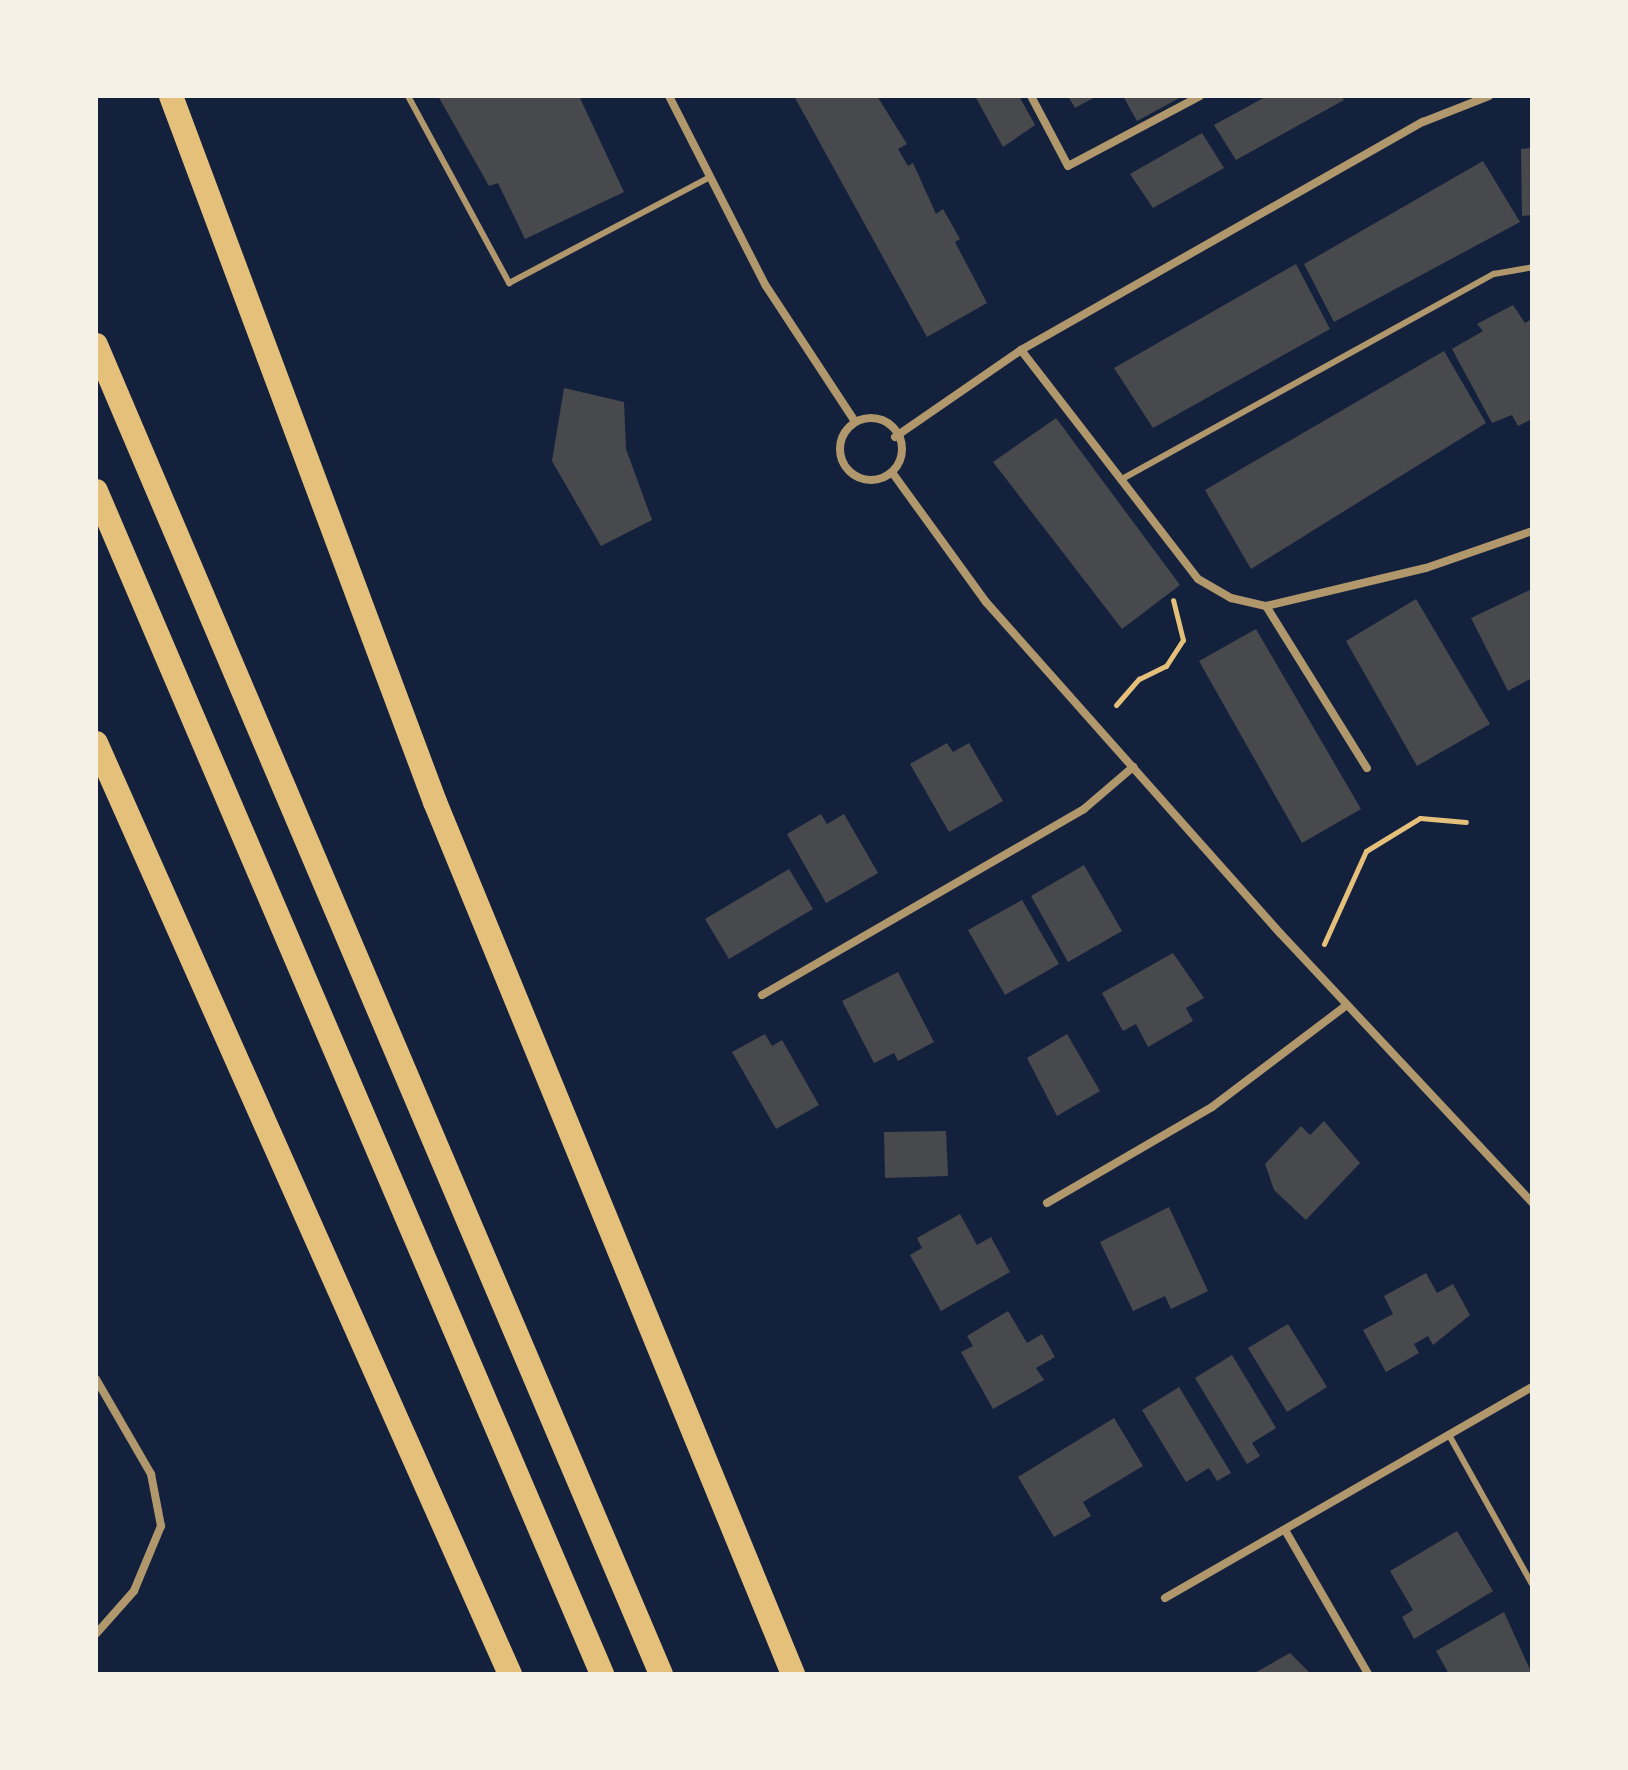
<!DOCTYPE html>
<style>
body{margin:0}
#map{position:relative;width:1628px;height:1770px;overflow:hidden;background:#14213d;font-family:"Nunito Sans",sans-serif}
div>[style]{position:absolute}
.building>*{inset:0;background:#48494c}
.path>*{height:5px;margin:-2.5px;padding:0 2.5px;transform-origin:2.5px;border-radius:2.5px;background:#e5c07b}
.service>*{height:6px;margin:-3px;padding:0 3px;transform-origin:3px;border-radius:3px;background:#b1986c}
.minor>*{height:8px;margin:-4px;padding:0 4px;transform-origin:4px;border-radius:4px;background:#b1986c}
.minor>.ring{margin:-4px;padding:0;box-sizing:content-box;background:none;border:8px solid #b1986c;border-radius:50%}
.motorway>*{height:24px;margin:-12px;padding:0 12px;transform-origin:12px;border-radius:12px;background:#e5c07b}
span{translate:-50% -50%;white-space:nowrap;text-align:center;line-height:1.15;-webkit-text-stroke:8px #f6f1e7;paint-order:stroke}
.frame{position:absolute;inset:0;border:98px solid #f6f1e7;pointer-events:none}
</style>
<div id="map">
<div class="building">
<i style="clip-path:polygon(438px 96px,579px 96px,624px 192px,525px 239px,498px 183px,489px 186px)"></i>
<i style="clip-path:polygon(794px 96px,877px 96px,907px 144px,898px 149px,908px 166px,913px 163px,936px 214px,943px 209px,960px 239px,955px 242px,987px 303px,927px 337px)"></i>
<i style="clip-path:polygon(975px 96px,1019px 96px,1035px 125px,1003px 147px)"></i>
<i style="clip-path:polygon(1068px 96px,1097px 96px,1075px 108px)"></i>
<i style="clip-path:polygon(1123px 96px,1183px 96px,1137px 121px)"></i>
<i style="clip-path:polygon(1267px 96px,1341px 96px,1344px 100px,1236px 160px,1214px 125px)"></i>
<i style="clip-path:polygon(1202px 133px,1224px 168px,1153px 208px,1130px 174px)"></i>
<i style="clip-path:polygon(1532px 148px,1532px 215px,1522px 216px,1521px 149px)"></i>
<i style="clip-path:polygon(1483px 161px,1520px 222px,1334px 322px,1304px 264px)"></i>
<i style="clip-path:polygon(1296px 264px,1330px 329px,1153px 428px,1114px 368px)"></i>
<i style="clip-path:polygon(1513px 305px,1525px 323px,1532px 319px,1532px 419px,1518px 426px,1512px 415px,1492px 423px,1452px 349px,1483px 331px,1477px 324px)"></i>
<i style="clip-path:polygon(1444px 351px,1486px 423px,1251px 569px,1205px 490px)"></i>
<i style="clip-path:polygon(564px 388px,624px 402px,626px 449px,652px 520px,601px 546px,552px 461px)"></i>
<i style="clip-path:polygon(1056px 418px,1180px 585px,1122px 629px,993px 462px)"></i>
<i style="clip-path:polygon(1532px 589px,1532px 678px,1508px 691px,1471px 618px)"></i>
<i style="clip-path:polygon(1416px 599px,1490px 724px,1417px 766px,1346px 641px)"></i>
<i style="clip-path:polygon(1256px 629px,1361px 809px,1302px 843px,1199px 661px)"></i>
<i style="clip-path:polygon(947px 743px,953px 752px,969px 743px,1003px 801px,949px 832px,910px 764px)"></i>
<i style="clip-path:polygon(821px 814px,827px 824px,844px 814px,878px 873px,826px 903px,787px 834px)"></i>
<i style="clip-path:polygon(1084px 865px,1122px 931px,1068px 962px,1031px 896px)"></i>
<i style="clip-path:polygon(789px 869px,813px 909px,729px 959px,705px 919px)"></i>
<i style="clip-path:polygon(1022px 900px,1059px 964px,1005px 995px,968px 930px)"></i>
<i style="clip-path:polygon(1173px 953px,1204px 998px,1186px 1008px,1193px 1021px,1148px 1047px,1136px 1024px,1123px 1031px,1102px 993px)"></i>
<i style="clip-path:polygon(898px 972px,934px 1042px,898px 1061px,894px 1053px,874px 1063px,842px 1001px)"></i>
<i style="clip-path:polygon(765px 1034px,772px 1046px,782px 1040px,819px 1105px,776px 1129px,732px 1052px)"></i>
<i style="clip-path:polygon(1067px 1034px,1100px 1091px,1057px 1116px,1027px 1058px)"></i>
<i style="clip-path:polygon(1324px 1121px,1360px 1163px,1306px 1220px,1274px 1190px,1265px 1164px,1301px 1126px,1310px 1135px)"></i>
<i style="clip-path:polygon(946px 1131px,948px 1176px,885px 1178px,884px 1132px)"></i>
<i style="clip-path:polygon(1169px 1207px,1208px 1291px,1171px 1309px,1165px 1296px,1133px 1311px,1100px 1242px)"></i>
<i style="clip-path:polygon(960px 1214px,977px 1245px,991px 1237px,1010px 1272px,941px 1311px,910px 1255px,922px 1248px,917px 1238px)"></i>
<i style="clip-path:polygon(1426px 1273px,1437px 1293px,1453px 1284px,1470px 1315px,1433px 1345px,1428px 1336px,1414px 1344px,1419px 1353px,1386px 1372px,1363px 1330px,1393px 1314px,1384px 1296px)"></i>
<i style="clip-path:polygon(1008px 1311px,1027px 1343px,1042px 1334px,1055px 1357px,1036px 1368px,1044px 1380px,993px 1409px,961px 1352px,973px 1346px,967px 1336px)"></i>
<i style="clip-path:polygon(1288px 1324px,1327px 1387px,1287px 1412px,1248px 1348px)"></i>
<i style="clip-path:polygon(1232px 1355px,1276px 1428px,1252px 1443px,1260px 1456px,1247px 1464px,1195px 1378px)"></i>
<i style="clip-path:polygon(1179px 1387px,1231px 1473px,1217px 1481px,1209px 1468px,1186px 1482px,1142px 1410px)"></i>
<i style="clip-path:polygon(1114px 1418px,1143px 1466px,1083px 1502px,1091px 1516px,1054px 1537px,1018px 1477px)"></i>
<i style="clip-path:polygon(1457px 1531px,1493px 1591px,1414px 1639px,1402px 1617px,1413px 1610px,1390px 1571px)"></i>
<i style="clip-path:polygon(1504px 1612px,1532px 1674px,1449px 1674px,1436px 1651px)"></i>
<i style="clip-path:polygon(1290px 1653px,1311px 1674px,1253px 1674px)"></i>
</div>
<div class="path">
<i style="left:1116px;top:705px;width:35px;rotate:-49deg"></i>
<i style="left:1139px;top:679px;width:30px;rotate:-26deg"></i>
<i style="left:1166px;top:666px;width:31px;rotate:-57deg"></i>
<i style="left:1183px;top:640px;width:41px;rotate:-104deg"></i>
<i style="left:1324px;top:944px;width:102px;rotate:-65.7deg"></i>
<i style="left:1366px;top:851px;width:63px;rotate:-31.4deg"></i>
<i style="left:1420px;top:818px;width:46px;rotate:5deg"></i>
</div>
<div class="service">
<i style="left:408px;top:96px;width:213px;rotate:61.6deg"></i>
<i style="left:509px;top:283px;width:227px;rotate:-27.8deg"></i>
<i style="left:1122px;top:479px;width:425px;rotate:-28.9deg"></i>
<i style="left:1494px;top:274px;width:39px;rotate:-10deg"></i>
<i style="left:1449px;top:1435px;width:171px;rotate:60.9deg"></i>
</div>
<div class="minor">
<i style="left:669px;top:96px;width:213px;rotate:63deg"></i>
<i style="left:766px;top:286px;width:160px;rotate:56.7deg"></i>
<i style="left:1031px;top:96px;width:79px;rotate:62.1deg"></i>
<i style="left:1068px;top:166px;width:149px;rotate:-27.9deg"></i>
<i style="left:1021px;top:350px;width:289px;rotate:52.3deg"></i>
<i style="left:1198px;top:579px;width:38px;rotate:30deg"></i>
<i style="left:1231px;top:598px;width:36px;rotate:13deg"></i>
<i style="left:1266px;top:606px;width:191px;rotate:58.1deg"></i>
<i class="ring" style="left:840px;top:418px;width:54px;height:54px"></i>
<i style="left:895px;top:437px;width:153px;rotate:-34.6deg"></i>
<i style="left:1021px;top:350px;width:462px;rotate:-29.6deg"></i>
<i style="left:1423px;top:122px;width:71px;rotate:-21.5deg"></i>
<i style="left:894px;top:475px;width:157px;rotate:54.1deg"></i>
<i style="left:986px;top:602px;width:443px;rotate:48.4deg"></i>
<i style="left:1280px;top:933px;width:369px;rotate:46.9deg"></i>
<i style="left:1266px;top:606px;width:164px;rotate:-13.4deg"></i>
<i style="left:1426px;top:568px;width:112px;rotate:-19.2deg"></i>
<i style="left:762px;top:995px;width:372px;rotate:-30deg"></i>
<i style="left:1084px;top:809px;width:65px;rotate:-40.6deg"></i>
<i style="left:1047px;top:1203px;width:191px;rotate:-30.2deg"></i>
<i style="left:1212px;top:1107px;width:169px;rotate:-37.1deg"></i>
<i style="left:96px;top:1379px;width:110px;rotate:59.9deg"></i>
<i style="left:151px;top:1474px;width:53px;rotate:79.1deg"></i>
<i style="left:161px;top:1526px;width:70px;rotate:112.6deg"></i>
<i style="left:134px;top:1591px;width:57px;rotate:131.5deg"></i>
<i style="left:1285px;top:1530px;width:166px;rotate:60deg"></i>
<i style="left:1165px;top:1598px;width:423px;rotate:-29.9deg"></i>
</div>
<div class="motorway">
<i style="left:171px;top:96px;width:754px;rotate:69.5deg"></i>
<i style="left:435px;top:802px;width:943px;rotate:67.68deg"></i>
<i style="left:96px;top:345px;width:1444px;rotate:66.97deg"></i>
<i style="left:96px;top:491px;width:1287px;rotate:66.84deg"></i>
<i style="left:96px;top:743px;width:1019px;rotate:66.03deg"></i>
</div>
<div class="frame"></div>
</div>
